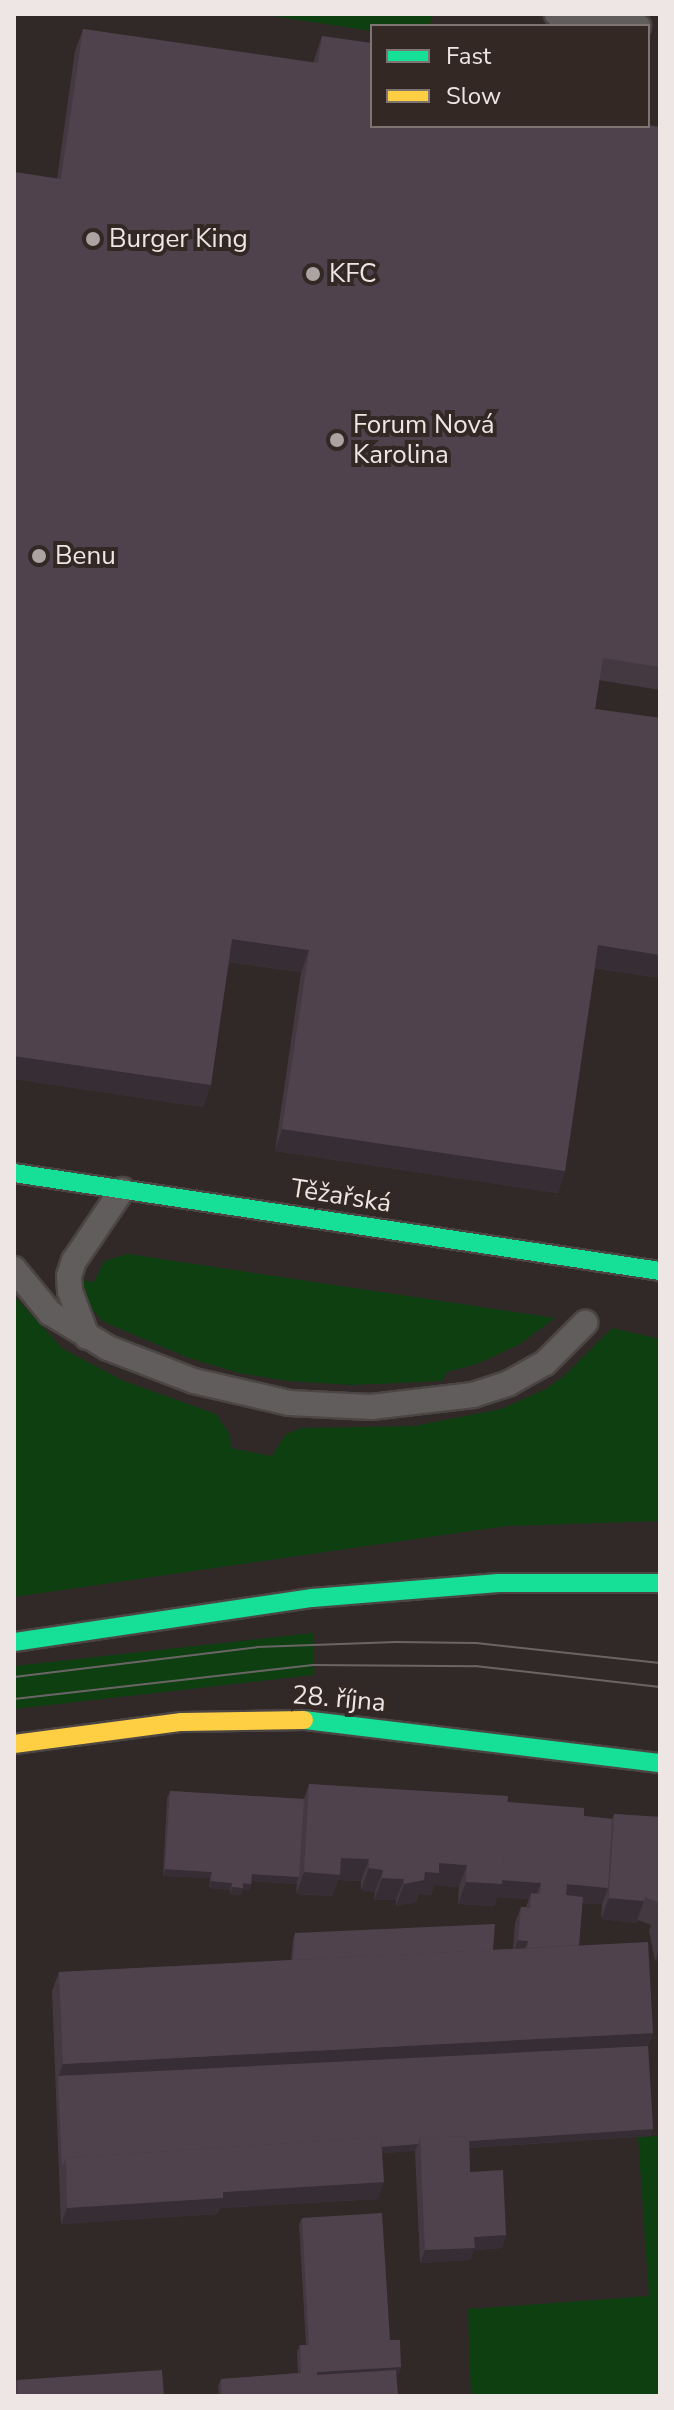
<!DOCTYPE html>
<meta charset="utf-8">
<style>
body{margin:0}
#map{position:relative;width:674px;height:2410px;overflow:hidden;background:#302928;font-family:"Nunito Sans",sans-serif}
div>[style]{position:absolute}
.green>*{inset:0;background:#0d3f11}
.roads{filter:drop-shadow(2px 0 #4b4544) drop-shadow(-2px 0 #4b4544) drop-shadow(0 2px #4b4544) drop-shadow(0 -2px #4b4544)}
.lane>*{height:24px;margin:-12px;padding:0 12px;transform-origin:12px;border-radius:12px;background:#615d5c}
.fast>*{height:18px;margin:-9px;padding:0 9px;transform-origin:9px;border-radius:9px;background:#16e098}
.slow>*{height:18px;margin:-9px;padding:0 9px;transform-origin:9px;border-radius:9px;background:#ffcf43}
.tram>*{height:2px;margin:-1px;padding:0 1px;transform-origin:1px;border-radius:1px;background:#6a6564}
.wall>*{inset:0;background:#443941}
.shaded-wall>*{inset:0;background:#372e35}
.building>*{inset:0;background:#4f424c}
.dots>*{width:22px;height:22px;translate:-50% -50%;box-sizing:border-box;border:4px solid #332824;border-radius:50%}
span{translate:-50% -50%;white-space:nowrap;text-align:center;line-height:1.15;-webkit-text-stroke:8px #332824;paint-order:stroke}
.poi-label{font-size:26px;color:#eee6e4}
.left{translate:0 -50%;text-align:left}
.street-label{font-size:26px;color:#eee6e4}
.frame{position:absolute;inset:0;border:16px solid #eee6e4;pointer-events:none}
.legend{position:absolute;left:370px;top:24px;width:280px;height:104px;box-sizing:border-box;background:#332824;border:2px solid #7e7471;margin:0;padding:10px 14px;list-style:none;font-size:24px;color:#eee6e4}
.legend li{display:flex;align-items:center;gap:16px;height:40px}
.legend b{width:40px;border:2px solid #7e7471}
</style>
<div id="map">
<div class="green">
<i style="clip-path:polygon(259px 14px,432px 14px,430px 26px,372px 26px,372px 31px)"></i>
<i style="clip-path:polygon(128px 1254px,555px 1318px,520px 1344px,477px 1364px,447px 1372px,442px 1381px,352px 1385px,288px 1381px,239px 1373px,189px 1358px,104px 1322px,85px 1303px,81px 1280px,94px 1282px,104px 1261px)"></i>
<i style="clip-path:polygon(14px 1296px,63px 1349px,124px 1381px,216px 1414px,230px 1435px,231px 1448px,272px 1456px,286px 1434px,302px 1428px,414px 1426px,501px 1409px,546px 1389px,565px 1375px,612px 1328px,660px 1339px,660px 1521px,506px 1526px,14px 1597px)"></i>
<i style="clip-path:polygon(313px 1633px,313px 1675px,14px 1709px,14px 1666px)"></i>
<i style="clip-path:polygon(660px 2136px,660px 2396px,471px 2396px,468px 2309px,649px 2296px,638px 2137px)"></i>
</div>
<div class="roads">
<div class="lane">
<i style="left:557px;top:14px;width:82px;rotate:8.4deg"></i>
<i style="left:14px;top:1269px;width:57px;rotate:50.7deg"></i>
<i style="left:50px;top:1313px;width:68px;rotate:31.1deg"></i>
<i style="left:108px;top:1348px;width:92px;rotate:21deg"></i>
<i style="left:194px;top:1381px;width:98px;rotate:13deg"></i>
<i style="left:289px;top:1403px;width:82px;rotate:2.8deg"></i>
<i style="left:371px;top:1407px;width:103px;rotate:-6.7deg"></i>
<i style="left:473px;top:1395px;width:38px;rotate:-18deg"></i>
<i style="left:509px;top:1383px;width:41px;rotate:-29.1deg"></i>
<i style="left:545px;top:1363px;width:57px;rotate:-45deg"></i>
<i style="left:87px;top:1337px;width:49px;rotate:-110.3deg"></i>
<i style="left:70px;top:1291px;width:15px;rotate:-94deg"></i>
<i style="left:69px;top:1276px;width:16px;rotate:-72deg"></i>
<i style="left:74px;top:1261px;width:86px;rotate:-55.9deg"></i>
</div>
<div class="fast">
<i style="left:14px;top:1173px;width:653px;rotate:8.63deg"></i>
<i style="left:14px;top:1642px;width:301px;rotate:-8.4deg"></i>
<i style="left:312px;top:1598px;width:187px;rotate:-4.6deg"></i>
<i style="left:498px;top:1583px;width:162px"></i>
<i style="left:304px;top:1720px;width:359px;rotate:6.9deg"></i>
</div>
<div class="slow">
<i style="left:14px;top:1744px;width:169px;rotate:-7.5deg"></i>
<i style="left:182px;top:1722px;width:122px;rotate:-0.9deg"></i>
</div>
</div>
<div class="tram">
<i style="left:14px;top:1677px;width:245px;rotate:-7deg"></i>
<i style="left:257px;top:1647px;width:139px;rotate:-2.1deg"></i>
<i style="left:396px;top:1642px;width:80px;rotate:0.7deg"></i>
<i style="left:476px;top:1643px;width:185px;rotate:6.2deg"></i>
<i style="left:14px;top:1699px;width:301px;rotate:-6.5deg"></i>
<i style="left:313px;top:1665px;width:162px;rotate:0.4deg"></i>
<i style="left:475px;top:1666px;width:186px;rotate:6.5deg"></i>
</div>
<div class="wall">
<i style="clip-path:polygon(83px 29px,313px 63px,322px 36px,372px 126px,660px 127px,660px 690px,599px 680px,595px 709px,660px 718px,660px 978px,595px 968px,565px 1171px,558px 1193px,275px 1151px,301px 972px,229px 962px,203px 1107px,14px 1079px,14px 172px,57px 179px,75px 51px)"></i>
<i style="clip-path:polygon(309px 1784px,507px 1802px,584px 1816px,612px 1819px,614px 1814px,660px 1817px,660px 1961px,655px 1961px,649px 1930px,651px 1925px,638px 1920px,636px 1923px,601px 1919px,602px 1904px,582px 1903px,579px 1945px,653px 2033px,648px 2046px,653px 2129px,650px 2136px,469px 2148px,470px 2172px,506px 2235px,502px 2248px,474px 2250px,470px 2260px,420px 2263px,415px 2151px,382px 2153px,378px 2199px,220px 2208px,217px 2214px,61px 2224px,52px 1991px,59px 1972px,291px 1960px,293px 1940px,295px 1933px,493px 1950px,513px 1949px,515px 1923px,521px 1907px,526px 1907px,529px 1899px,497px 1897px,494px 1906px,458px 1904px,459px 1887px,434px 1885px,431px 1895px,419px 1894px,416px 1902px,396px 1906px,396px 1900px,374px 1900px,375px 1892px,361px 1890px,361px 1881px,338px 1880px,332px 1896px,296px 1894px,297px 1883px,296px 1884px,252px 1881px,249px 1890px,243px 1890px,241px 1895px,230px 1894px,230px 1890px,209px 1888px,210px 1878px,163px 1876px,167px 1798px,170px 1791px,304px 1799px)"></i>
<i style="clip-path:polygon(302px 2218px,390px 2340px,401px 2367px,399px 2374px,396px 2374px,398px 2396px,219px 2396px,218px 2386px,221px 2379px,298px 2373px,297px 2352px,300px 2345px,306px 2345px,299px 2224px)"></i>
<i style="clip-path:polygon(17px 2380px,164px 2396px,14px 2396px,14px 2388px)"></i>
</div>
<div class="shaded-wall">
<i style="clip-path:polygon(232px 939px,309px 950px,301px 972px,224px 961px)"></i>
<i style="clip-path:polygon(598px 945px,660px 955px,660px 978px,591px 967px)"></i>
<i style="clip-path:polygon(14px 1056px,211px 1085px,203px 1107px,14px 1079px)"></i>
<i style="clip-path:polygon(282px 1129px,565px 1171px,558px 1193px,275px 1151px)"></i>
<i style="clip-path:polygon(341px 1858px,369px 1859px,361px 1881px,338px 1880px,332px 1896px,296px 1894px,304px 1872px)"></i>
<i style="clip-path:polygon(439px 1863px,467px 1865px,459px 1887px,434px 1885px,431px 1895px,419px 1894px,416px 1902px,396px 1906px,404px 1884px)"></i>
<i style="clip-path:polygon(369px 1868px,383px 1870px,375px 1892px,361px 1890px)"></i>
<i style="clip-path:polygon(165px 1869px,212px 1872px,210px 1878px,163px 1876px)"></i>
<i style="clip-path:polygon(252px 1874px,299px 1877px,296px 1884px,250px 1881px)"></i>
<i style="clip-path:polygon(382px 1878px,404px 1879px,396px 1900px,374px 1900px)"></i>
<i style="clip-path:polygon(500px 1880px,541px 1883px,535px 1899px,531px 1893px,529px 1899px,497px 1897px,494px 1906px,458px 1904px,466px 1882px)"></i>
<i style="clip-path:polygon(211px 1881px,232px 1883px,230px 1890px,209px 1888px)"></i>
<i style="clip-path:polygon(243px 1883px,251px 1884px,249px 1890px,243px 1890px,241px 1895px,230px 1894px,232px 1887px)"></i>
<i style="clip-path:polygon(567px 1884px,608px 1888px,602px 1904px,561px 1901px)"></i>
<i style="clip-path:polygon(609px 1898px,644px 1901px,636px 1923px,601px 1919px)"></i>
<i style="clip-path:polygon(518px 1940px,528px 1941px,522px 1957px,512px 1957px)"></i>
<i style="clip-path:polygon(660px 1946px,660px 1961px,655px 1961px)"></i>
<i style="clip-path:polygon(653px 2033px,646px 2052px,58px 2076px,56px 2083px,63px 2064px)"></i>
<i style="clip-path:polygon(653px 2129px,650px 2136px,420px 2151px,420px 2144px)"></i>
<i style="clip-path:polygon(418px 2144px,415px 2151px,66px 2174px,66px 2167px)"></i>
<i style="clip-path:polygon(384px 2182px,378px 2199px,220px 2208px,217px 2214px,61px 2224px,67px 2208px,223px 2192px)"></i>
<i style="clip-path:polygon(506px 2235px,502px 2248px,474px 2250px,470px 2260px,420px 2263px,425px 2250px,474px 2237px)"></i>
<i style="clip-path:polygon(401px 2367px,399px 2374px,315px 2379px,317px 2372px)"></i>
</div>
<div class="building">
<i style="clip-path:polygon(83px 29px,318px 63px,322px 36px,372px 43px,372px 126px,648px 126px,648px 125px,660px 127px,660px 667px,603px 658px,595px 709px,660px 718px,660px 955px,598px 945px,565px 1171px,282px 1129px,309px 950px,232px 939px,211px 1085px,14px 1056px,14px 172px,61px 179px)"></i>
<i style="clip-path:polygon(309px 1784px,508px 1796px,502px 1884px,466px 1882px,467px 1865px,439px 1863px,439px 1873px,425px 1872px,424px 1880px,404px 1884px,404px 1879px,382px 1878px,383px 1870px,369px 1868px,369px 1859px,341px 1858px,340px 1875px,304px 1872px)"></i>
<i style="clip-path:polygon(170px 1791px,304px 1799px,299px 1877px,252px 1874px,251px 1884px,243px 1883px,243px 1888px,232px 1887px,232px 1883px,211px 1881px,212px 1872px,165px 1869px)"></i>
<i style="clip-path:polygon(507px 1802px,584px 1808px,584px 1816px,612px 1819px,608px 1888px,567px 1884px,566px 1895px,583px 1897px,579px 1945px,527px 1948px,528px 1941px,518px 1940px,521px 1907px,530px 1908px,531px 1893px,540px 1894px,541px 1883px,502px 1880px)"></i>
<i style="clip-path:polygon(614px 1814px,660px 1817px,660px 1903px,645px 1897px,644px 1901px,609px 1898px)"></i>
<i style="clip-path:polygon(657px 1908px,660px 1908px,660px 1924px)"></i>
<i style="clip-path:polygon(495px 1924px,493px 1950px,293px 1960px,295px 1933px)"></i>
<i style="clip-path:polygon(648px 1942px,653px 2033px,63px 2064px,59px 1972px)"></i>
<i style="clip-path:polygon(648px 2046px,653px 2129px,469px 2141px,469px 2136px,420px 2138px,418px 2144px,382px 2147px,381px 2137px,66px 2158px,62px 2167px,58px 2076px)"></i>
<i style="clip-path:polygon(469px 2136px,470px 2172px,503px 2170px,506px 2235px,474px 2237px,475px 2248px,425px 2250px,420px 2138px)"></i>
<i style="clip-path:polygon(381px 2137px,384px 2182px,223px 2192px,223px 2198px,67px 2208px,66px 2158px)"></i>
<i style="clip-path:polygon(382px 2213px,390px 2340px,400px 2340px,401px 2367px,317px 2372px,317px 2375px,396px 2370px,398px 2396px,222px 2396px,221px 2379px,301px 2373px,300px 2345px,309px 2345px,302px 2218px)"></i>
<i style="clip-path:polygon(162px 2370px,164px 2396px,18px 2396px,17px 2380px)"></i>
</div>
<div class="dots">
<i style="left:93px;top:239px;background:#aca4a2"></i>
<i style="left:313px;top:274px;background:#aca4a2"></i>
<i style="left:337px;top:440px;background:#aca4a2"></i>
<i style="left:39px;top:556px;background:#aca4a2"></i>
</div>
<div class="poi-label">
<span class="left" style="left:109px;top:239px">Burger King</span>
<span class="left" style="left:329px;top:274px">KFC</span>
<span class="left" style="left:353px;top:440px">Forum Nová<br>Karolina</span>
<span class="left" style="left:55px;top:556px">Benu</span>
</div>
<div class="street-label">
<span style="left:341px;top:1196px;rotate:9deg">Těžařská</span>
<span style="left:339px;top:1699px;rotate:5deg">28. října</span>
</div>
<div class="frame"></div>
<ul class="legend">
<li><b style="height:10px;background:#16e098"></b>Fast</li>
<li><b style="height:10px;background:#ffcf43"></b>Slow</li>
</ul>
</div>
